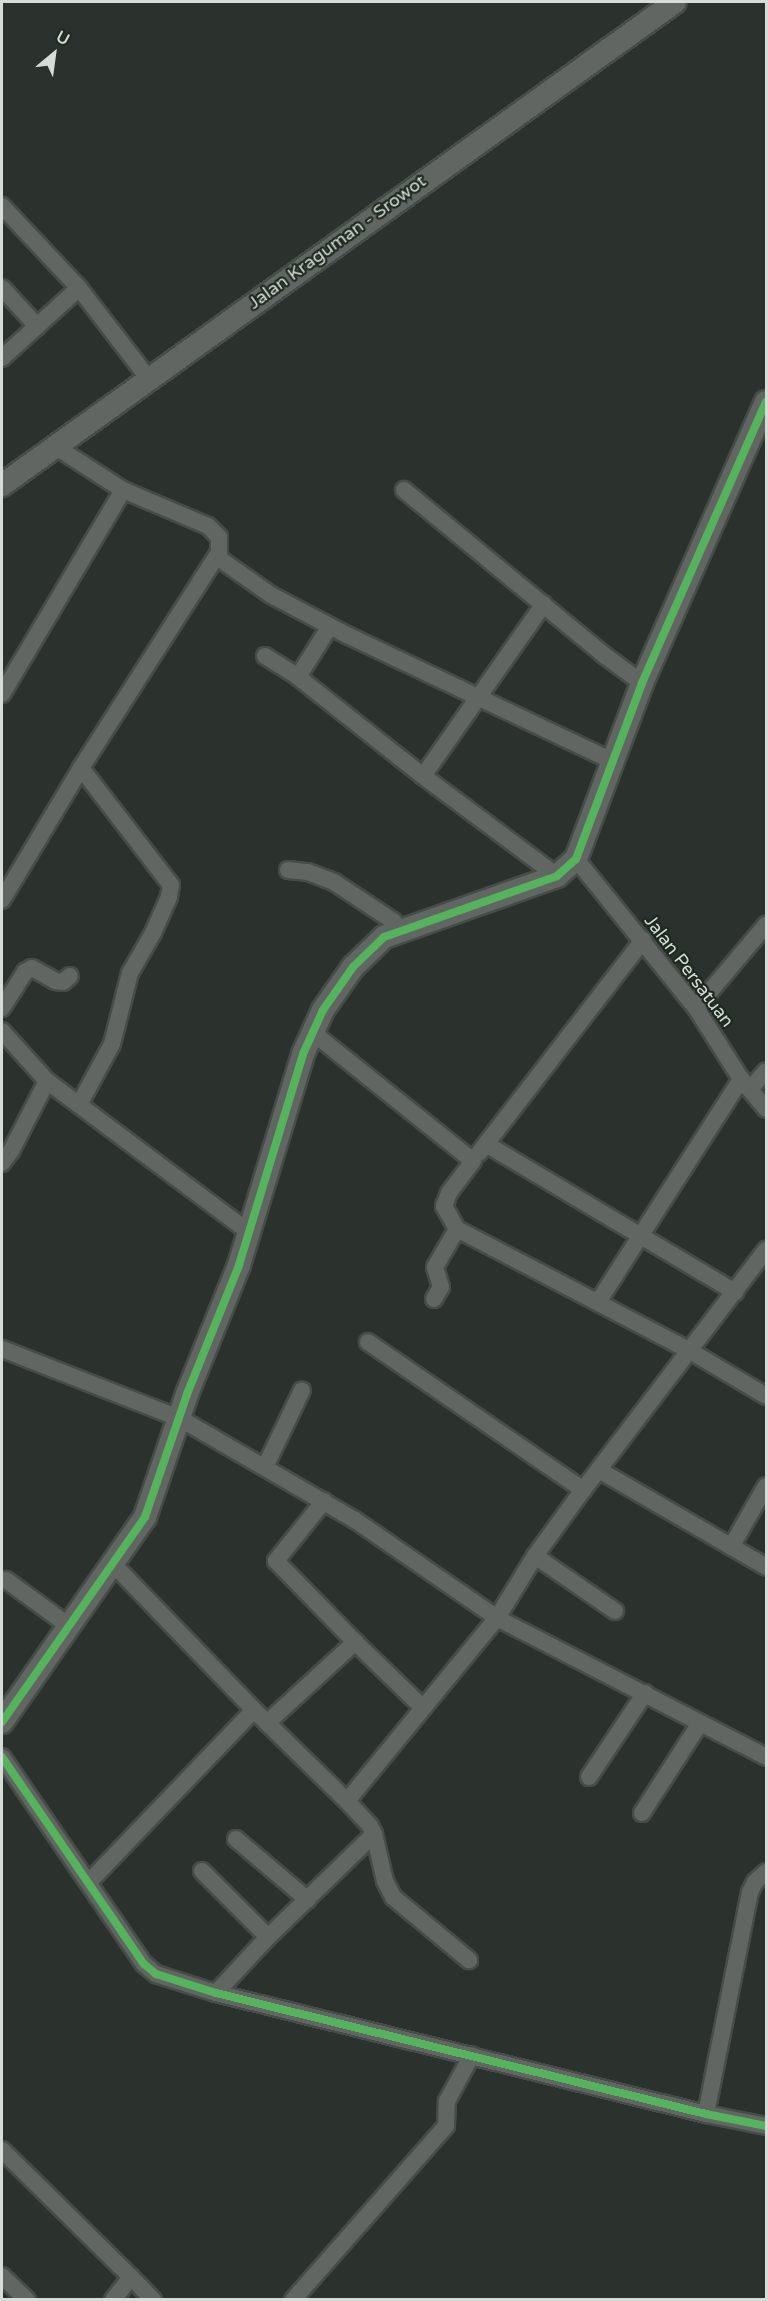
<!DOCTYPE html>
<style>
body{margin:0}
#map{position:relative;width:768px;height:2301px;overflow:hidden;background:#2b312c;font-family:"Varela Round",sans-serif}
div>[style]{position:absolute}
.roads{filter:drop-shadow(2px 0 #464c47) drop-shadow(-2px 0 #464c47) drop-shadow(0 2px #464c47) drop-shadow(0 -2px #464c47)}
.street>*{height:16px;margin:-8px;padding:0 8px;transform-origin:8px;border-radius:8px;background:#616662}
.secondary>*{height:22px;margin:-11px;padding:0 11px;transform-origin:11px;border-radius:11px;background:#616662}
.cycleway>*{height:8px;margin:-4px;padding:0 4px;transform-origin:4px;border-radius:4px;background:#56b35d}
span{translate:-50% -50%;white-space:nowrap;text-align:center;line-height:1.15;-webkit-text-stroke:4.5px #1e2a20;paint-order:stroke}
.street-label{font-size:18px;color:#d5ddd6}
.frame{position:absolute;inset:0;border:3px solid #d5ddd6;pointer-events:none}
.north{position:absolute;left:24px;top:24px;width:60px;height:60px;-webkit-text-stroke:4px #1e2a20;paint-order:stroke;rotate:29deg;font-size:16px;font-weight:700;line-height:24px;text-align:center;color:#d5ddd6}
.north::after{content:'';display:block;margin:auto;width:21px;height:27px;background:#d5ddd6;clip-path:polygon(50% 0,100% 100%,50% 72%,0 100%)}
</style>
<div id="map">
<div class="roads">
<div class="street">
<i style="left:2px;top:206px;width:112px;rotate:46.8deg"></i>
<i style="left:79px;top:288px;width:113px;rotate:52.5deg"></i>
<i style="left:2px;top:288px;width:52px;rotate:47.4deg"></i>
<i style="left:2px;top:358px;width:104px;rotate:-42.3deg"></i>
<i style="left:404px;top:490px;width:259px;rotate:39.5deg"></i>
<i style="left:604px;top:655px;width:47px;rotate:36.4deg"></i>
<i style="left:217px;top:557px;width:66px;rotate:35.1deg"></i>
<i style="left:271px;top:595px;width:86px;rotate:27.8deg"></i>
<i style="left:347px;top:635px;width:296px;rotate:25.4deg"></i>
<i style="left:265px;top:656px;width:39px;rotate:32deg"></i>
<i style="left:298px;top:677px;width:159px;rotate:38.4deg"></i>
<i style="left:423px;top:776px;width:167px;rotate:36.7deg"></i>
<i style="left:298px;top:677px;width:60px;rotate:-57.9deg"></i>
<i style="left:2px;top:694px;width:237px;rotate:-59.3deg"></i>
<i style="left:423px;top:776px;width:210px;rotate:-54.9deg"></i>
<i style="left:576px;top:859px;width:191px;rotate:51.2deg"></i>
<i style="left:696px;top:1008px;width:84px;rotate:57.6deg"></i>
<i style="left:741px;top:1079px;width:39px;rotate:50deg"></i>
<i style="left:288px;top:870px;width:20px;rotate:6deg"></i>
<i style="left:308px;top:872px;width:28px;rotate:21deg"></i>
<i style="left:334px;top:882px;width:71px;rotate:33.5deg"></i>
<i style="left:393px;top:921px;width:11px;rotate:52deg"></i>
<i style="left:2px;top:900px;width:154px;rotate:-59.1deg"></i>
<i style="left:81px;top:768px;width:256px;rotate:-57.4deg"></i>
<i style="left:219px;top:552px;width:15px;rotate:-90deg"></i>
<i style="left:219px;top:537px;width:16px;rotate:-135deg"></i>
<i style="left:208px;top:526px;width:92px;rotate:-157deg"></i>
<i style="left:123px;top:490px;width:80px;rotate:-147.3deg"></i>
<i style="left:2px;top:1008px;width:43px;rotate:-57.4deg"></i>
<i style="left:25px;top:972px;width:8px;rotate:-30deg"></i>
<i style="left:32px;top:968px;width:26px;rotate:29deg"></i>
<i style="left:55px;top:981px;width:8px;rotate:7deg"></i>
<i style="left:63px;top:982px;width:9px;rotate:-41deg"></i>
<i style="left:696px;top:1008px;width:109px;rotate:-49.9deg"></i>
<i style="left:2px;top:1031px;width:67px;rotate:48deg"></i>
<i style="left:47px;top:1081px;width:79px;rotate:117.2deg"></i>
<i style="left:11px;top:1151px;width:15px;rotate:127deg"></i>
<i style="left:312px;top:1032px;width:206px;rotate:38.7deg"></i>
<i style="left:473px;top:1161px;width:40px;rotate:127deg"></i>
<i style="left:449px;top:1193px;width:14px;rotate:111deg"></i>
<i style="left:444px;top:1206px;width:26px;rotate:61deg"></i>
<i style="left:457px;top:1229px;width:263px;rotate:27.6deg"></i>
<i style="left:690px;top:1351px;width:88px;rotate:30.6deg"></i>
<i style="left:47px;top:1081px;width:254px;rotate:36.8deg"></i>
<i style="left:750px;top:1089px;width:24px;rotate:-48deg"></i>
<i style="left:79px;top:1105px;width:69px;rotate:-61.6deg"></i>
<i style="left:112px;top:1044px;width:73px;rotate:-75.8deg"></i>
<i style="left:130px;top:973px;width:46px;rotate:-60.1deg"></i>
<i style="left:153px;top:933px;width:39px;rotate:-66deg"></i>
<i style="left:169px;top:897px;width:12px;rotate:-81deg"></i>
<i style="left:171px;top:885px;width:148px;rotate:-127.6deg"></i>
<i style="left:486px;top:1144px;width:290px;rotate:30.7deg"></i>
<i style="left:479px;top:1153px;width:269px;rotate:-52.4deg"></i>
<i style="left:434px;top:1299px;width:14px;rotate:-60deg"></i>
<i style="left:441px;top:1287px;width:21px;rotate:-107deg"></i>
<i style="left:435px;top:1267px;width:44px;rotate:-59.9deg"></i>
<i style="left:598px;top:1302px;width:265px;rotate:-57.3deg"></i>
<i style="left:368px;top:1342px;width:261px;rotate:34.5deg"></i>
<i style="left:2px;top:1349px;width:190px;rotate:21.3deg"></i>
<i style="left:179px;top:1418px;width:203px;rotate:30.1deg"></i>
<i style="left:355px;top:1520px;width:173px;rotate:34.6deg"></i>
<i style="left:497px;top:1618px;width:303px;rotate:27.3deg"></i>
<i style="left:265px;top:1467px;width:85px;rotate:-64.3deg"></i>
<i style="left:599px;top:1470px;width:193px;rotate:30.1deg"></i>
<i style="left:324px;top:1501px;width:77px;rotate:128.7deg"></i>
<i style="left:276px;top:1561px;width:113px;rotate:45.7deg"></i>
<i style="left:731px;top:1547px;width:70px;rotate:-60.2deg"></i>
<i style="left:535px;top:1556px;width:97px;rotate:34.5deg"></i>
<i style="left:114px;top:1565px;width:202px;rotate:46deg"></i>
<i style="left:254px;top:1710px;width:130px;rotate:44.4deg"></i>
<i style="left:347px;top:1801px;width:34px;rotate:47deg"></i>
<i style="left:370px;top:1826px;width:9px;rotate:63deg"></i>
<i style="left:374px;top:1834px;width:148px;rotate:135.8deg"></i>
<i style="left:268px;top:1937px;width:76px;rotate:132.9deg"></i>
<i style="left:6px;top:1580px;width:78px;rotate:36.1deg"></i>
<i style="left:267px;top:1723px;width:120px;rotate:-42.6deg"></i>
<i style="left:355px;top:1642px;width:93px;rotate:44.1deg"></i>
<i style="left:2px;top:1757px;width:251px;rotate:55.6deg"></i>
<i style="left:144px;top:1964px;width:16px;rotate:40deg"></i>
<i style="left:156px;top:1974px;width:63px;rotate:17.6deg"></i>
<i style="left:216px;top:1993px;width:505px;rotate:13.87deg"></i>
<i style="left:706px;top:2114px;width:61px;rotate:11.3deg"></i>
<i style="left:589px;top:1777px;width:101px;rotate:-56.3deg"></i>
<i style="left:347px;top:1801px;width:237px;rotate:-50.7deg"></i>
<i style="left:497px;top:1618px;width:73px;rotate:-58.5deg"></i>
<i style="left:535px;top:1556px;width:82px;rotate:-54deg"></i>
<i style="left:583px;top:1490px;width:302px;rotate:-52.7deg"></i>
<i style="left:642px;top:1813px;width:107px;rotate:-57.2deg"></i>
<i style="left:374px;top:1834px;width:48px;rotate:76.8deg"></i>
<i style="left:385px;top:1881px;width:18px;rotate:63deg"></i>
<i style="left:393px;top:1897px;width:99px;rotate:39.7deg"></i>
<i style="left:236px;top:1839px;width:94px;rotate:40.3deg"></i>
<i style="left:202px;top:1871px;width:93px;rotate:45deg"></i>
<i style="left:89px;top:1882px;width:238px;rotate:-46.2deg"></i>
<i style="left:706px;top:2114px;width:226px;rotate:-78.8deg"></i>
<i style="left:750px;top:1892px;width:11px;rotate:-63deg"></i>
<i style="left:755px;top:1882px;width:15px;rotate:-42deg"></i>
<i style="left:2px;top:2150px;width:181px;rotate:44.6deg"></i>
<i style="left:2px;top:2276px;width:35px;rotate:44deg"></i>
<i style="left:113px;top:2300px;width:29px;rotate:-52deg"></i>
<i style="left:131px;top:2277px;width:32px;rotate:46deg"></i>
<i style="left:293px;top:2300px;width:232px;rotate:-48.7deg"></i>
<i style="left:446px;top:2126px;width:25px;rotate:-88deg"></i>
<i style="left:447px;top:2101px;width:52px;rotate:-61.5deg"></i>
</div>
<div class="secondary">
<i style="left:2px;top:485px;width:828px;rotate:-35.67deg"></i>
<i style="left:2px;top:1722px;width:250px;rotate:-55.1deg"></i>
<i style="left:145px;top:1517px;width:130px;rotate:-71.1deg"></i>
<i style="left:187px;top:1394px;width:139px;rotate:-68deg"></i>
<i style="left:239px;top:1265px;width:220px;rotate:-73.1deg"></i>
<i style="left:303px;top:1054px;width:48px;rotate:-65.6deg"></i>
<i style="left:323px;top:1010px;width:52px;rotate:-55.1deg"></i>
<i style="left:353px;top:967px;width:43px;rotate:-44.1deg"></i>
<i style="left:384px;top:937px;width:183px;rotate:-19.4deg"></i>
<i style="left:557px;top:876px;width:25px;rotate:-42deg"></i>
<i style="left:576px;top:859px;width:188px;rotate:-69.4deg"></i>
<i style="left:642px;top:683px;width:307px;rotate:-66.2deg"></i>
</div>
</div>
<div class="cycleway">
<i style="left:2px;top:1722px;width:250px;rotate:-55.1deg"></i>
<i style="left:145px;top:1517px;width:130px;rotate:-71.1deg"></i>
<i style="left:187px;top:1394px;width:139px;rotate:-68deg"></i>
<i style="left:239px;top:1265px;width:220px;rotate:-73.1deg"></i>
<i style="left:303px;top:1054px;width:48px;rotate:-65.6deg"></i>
<i style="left:323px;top:1010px;width:52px;rotate:-55.1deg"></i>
<i style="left:353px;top:967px;width:43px;rotate:-44.1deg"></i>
<i style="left:384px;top:937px;width:183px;rotate:-19.4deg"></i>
<i style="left:557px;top:876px;width:25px;rotate:-42deg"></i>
<i style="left:576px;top:859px;width:188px;rotate:-69.4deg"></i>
<i style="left:642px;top:683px;width:307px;rotate:-66.2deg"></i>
<i style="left:2px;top:1757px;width:251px;rotate:55.6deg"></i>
<i style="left:144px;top:1964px;width:16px;rotate:40deg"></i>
<i style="left:156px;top:1974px;width:63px;rotate:17.6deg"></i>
<i style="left:216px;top:1993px;width:505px;rotate:13.87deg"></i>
<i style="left:706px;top:2114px;width:61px;rotate:11.3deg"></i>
</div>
<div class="street-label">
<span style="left:337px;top:242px;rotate:-36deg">Jalan Kraguman - Srowot</span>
<span style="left:689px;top:971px;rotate:53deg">Jalan Persatuan</span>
</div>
<div class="frame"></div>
<div class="north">U</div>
</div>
